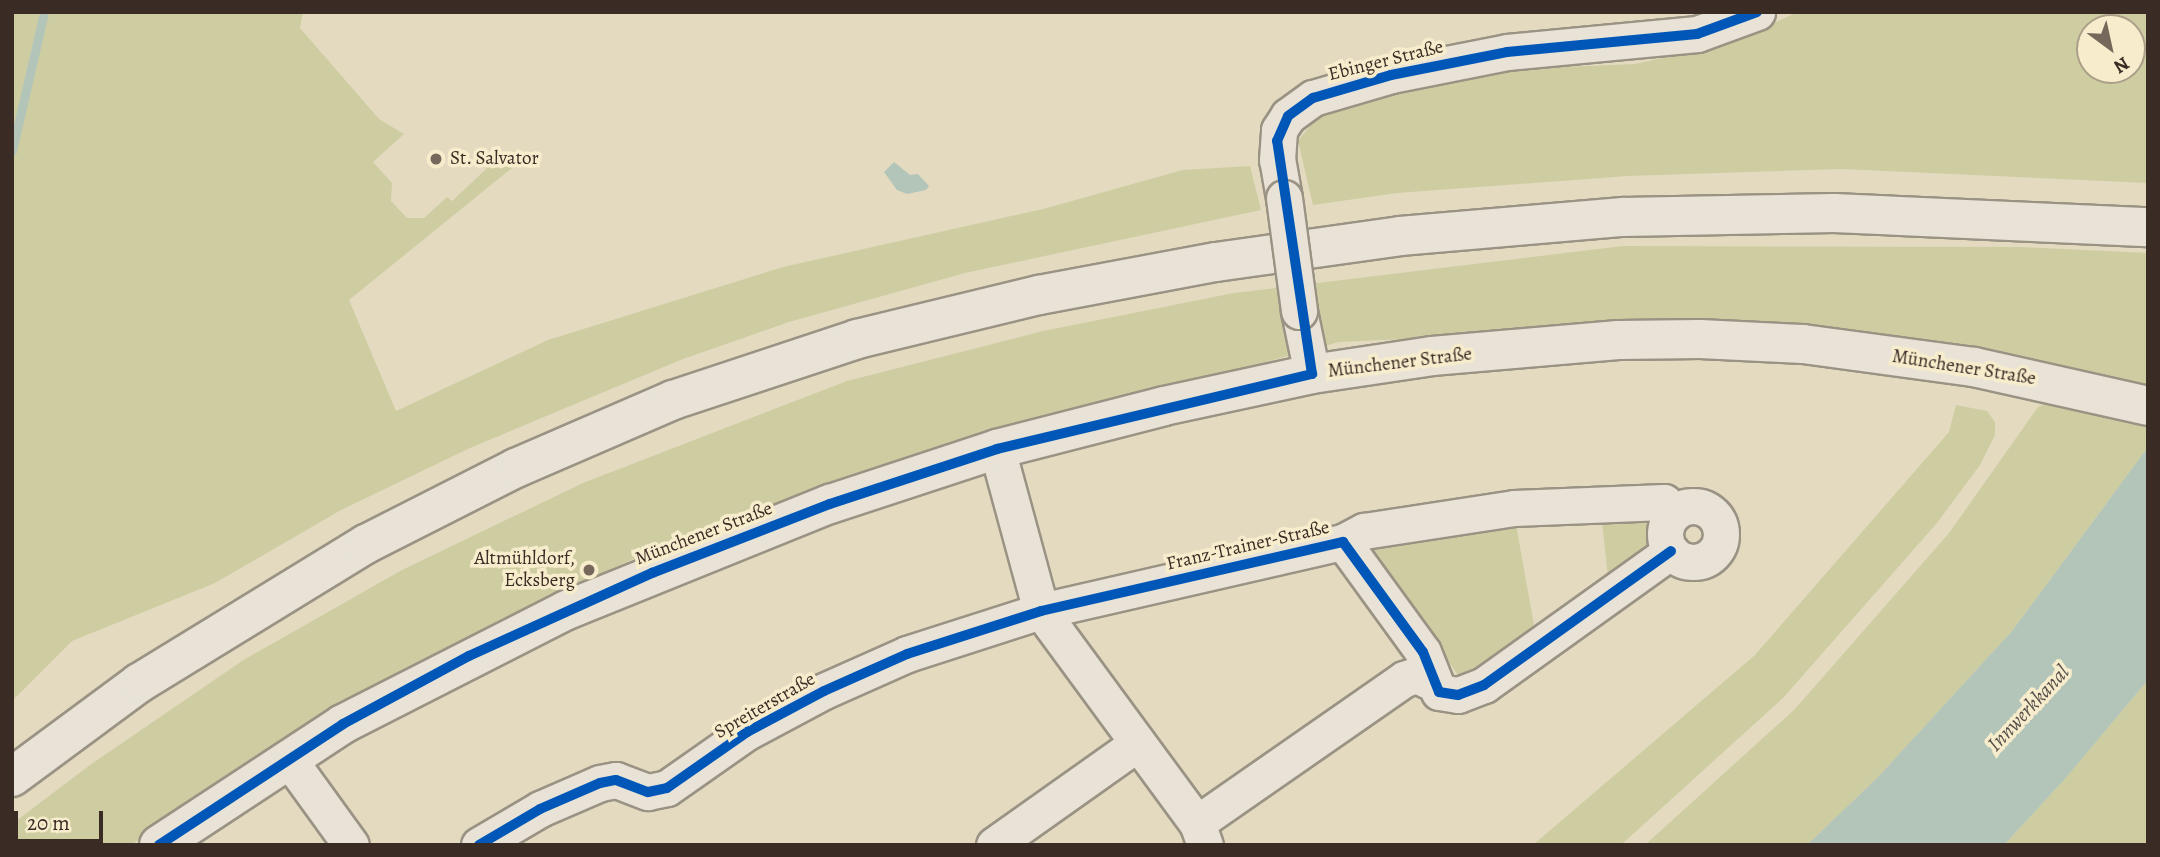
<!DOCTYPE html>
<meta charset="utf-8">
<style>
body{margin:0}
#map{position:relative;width:2160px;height:857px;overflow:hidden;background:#e3dac0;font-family:Alegreya,serif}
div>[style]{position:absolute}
.green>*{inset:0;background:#cecda2}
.water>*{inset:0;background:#b3c5b8}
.stream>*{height:9px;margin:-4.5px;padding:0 4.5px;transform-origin:4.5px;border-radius:4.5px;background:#b3c5b8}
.roads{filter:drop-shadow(2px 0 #9a9384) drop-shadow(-2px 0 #9a9384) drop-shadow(0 2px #9a9384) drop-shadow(0 -2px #9a9384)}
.minor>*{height:35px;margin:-17.5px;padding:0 17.5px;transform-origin:17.5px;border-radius:17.5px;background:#e8e3d6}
.minor>.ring{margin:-17.5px;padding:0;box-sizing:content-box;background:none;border:35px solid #e8e3d6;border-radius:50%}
.tertiary>*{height:38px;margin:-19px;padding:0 19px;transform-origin:19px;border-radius:19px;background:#e8e3d6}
.secondary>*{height:38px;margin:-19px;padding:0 19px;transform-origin:19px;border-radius:19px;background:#e8e3d6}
.bridges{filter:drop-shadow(2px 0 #9a9384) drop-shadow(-2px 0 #9a9384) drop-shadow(0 2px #9a9384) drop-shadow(0 -2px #9a9384)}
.minor-bridge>*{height:35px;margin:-17.5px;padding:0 17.5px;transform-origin:17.5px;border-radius:17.5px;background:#e8e3d6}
.cycleway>*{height:10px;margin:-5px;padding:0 5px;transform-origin:5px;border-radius:5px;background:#0057b8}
.dots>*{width:19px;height:19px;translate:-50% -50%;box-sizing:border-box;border:4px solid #f7eccc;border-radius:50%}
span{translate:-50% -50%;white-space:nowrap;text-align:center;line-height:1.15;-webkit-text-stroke:7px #f7eccc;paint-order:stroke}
.street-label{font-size:19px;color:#3b2b25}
.poi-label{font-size:19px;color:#3b2b25}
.left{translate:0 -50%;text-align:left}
.right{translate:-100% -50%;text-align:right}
.water-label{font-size:21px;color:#544f49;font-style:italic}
.frame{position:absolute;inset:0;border:14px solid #3b2b25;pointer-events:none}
.north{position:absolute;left:2076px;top:14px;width:70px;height:70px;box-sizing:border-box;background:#f7eccc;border:2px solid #ac9f89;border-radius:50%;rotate:147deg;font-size:19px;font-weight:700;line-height:28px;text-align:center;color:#3b2b25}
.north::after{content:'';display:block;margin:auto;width:24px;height:32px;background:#76685b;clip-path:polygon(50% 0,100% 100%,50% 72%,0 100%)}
.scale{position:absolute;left:14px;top:811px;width:89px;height:32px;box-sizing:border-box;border:4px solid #3b2b25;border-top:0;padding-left:9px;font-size:21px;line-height:24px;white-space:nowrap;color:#3b2b25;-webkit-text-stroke:5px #f7eccc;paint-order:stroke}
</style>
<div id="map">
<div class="green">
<i style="clip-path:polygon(12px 12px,303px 12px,300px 28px,379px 119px,404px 134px,373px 162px,392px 183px,391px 201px,407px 218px,424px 218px,447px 197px,452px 201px,499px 157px,512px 168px,349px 300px,396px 411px,548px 340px,783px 267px,1043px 209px,1183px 170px,1250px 166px,1261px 210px,965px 273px,789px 322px,683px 359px,470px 448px,341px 510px,215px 583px,72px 641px,12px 701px)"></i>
<i style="clip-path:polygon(evenodd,1798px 12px,2148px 12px,2148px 183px,1842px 169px,1628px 176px,1397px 193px,1313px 205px,1298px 141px,1321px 112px,1512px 69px,1635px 64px,1730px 43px,1798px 12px,2090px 28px,2132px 28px,2132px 70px,2090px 70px,2090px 28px)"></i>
<i style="clip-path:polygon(1623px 246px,2020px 247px,2148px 253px,2148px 391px,1492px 335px,1339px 342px,1181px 385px,649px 552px,501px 619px,262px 752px,131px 845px,12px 845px,12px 824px,90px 765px,245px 659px,402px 570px,583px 483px,847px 381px,1043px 331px,1234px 293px)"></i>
<i style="clip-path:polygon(2052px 401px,2148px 423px,2148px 447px,2012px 631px,1878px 777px,1807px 845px,1645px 845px,1795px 709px,1949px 533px,2038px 407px)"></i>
<i style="clip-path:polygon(1956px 405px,1987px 411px,1995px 422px,1995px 435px,1980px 465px,1937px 523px,1783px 698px,1621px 845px,1533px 845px,1755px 655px,1949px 432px)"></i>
<i style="clip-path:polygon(1601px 513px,1652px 517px,1651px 547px,1608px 577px)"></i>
<i style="clip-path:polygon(1515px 519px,1536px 636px,1465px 677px,1458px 675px,1365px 546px)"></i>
<i style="clip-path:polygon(2148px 680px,2148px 845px,2004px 845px,2064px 780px)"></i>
</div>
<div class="water">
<i style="clip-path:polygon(894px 162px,910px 175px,918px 174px,929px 186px,926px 190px,907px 194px,897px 190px,884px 172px)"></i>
<i style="clip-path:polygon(2148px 447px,2148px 680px,2064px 780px,2004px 845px,1807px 845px,1878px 777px,2012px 631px)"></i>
</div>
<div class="stream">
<i style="left:12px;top:151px;width:143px;rotate:-77deg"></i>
</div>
<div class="roads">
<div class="minor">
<i style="left:1284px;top:198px;width:39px;rotate:-100deg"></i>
<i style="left:1277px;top:160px;width:30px;rotate:-86deg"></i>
<i style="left:1279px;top:130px;width:17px;rotate:-57deg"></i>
<i style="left:1288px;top:116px;width:31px;rotate:-36deg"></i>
<i style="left:1313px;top:98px;width:81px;rotate:-16.4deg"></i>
<i style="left:1391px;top:75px;width:118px;rotate:-11.2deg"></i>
<i style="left:1507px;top:52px;width:191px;rotate:-5.4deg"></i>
<i style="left:1697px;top:34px;width:64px;rotate:-20.1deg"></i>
<i style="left:1299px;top:311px;width:64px;rotate:78.3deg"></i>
<i style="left:997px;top:449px;width:168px;rotate:74.8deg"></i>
<i style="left:1041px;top:611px;width:263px;rotate:53.7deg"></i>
<i style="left:1197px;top:823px;width:23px;rotate:70deg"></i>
<i class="ring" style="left:1665px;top:506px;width:21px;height:21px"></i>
<i style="left:1343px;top:542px;width:24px;rotate:-28deg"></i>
<i style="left:1364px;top:531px;width:152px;rotate:-8.7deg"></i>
<i style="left:1514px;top:508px;width:150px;rotate:-2.3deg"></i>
<i style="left:1664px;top:502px;width:15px;rotate:42deg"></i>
<i style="left:288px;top:758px;width:107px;rotate:54.1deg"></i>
<i style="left:1197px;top:823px;width:252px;rotate:-34.8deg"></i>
<i style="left:1404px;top:679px;width:13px;rotate:-18deg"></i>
<i style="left:1416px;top:675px;width:19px;rotate:25deg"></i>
<i style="left:479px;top:845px;width:71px;rotate:-30.5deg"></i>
<i style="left:540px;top:809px;width:65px;rotate:-23.4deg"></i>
<i style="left:600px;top:783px;width:16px;rotate:-11deg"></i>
<i style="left:616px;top:780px;width:34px;rotate:21deg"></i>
<i style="left:648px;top:792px;width:19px;rotate:-12deg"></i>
<i style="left:667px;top:788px;width:98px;rotate:-35deg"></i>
<i style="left:747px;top:732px;width:87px;rotate:-28deg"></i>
<i style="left:824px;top:691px;width:91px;rotate:-24deg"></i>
<i style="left:907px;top:654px;width:141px;rotate:-17.8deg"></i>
<i style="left:1041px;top:611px;width:310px;rotate:-12.9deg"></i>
<i style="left:1343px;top:542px;width:136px;rotate:54deg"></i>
<i style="left:1423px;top:652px;width:43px;rotate:68.2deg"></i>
<i style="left:1439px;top:692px;width:19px;rotate:9deg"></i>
<i style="left:1458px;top:695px;width:28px;rotate:-21deg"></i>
<i style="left:1484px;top:685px;width:230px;rotate:-35.6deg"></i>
<i style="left:994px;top:845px;width:176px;rotate:-35.3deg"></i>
</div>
<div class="tertiary">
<i style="left:159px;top:845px;width:220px;rotate:-33.3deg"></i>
<i style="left:343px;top:724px;width:251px;rotate:-27deg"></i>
<i style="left:567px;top:610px;width:284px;rotate:-22deg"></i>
<i style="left:830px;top:504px;width:176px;rotate:-18.2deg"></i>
<i style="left:997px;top:449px;width:172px;rotate:-14.4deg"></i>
<i style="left:1164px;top:406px;width:151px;rotate:-12.2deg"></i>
<i style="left:1312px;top:374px;width:121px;rotate:-8.5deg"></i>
<i style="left:1432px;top:356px;width:187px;rotate:-4.9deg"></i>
<i style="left:1618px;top:340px;width:82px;rotate:-0.7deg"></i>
<i style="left:1700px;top:339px;width:103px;rotate:2.8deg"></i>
<i style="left:1803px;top:344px;width:173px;rotate:7.7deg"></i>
<i style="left:1974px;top:367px;width:178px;rotate:12.6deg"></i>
</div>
<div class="secondary">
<i style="left:12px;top:777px;width:158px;rotate:-36.5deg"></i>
<i style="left:139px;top:683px;width:266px;rotate:-31.5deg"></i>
<i style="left:366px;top:544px;width:168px;rotate:-26.9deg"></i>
<i style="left:516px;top:468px;width:171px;rotate:-23.4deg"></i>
<i style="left:673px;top:400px;width:194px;rotate:-18.3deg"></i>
<i style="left:857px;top:339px;width:187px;rotate:-13.6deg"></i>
<i style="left:1039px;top:295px;width:180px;rotate:-10.6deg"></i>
<i style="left:1216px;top:262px;width:186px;rotate:-8deg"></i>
<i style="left:1400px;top:236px;width:224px;rotate:-4.9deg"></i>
<i style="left:1623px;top:217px;width:211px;rotate:-1.1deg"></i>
<i style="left:1834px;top:213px;width:314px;rotate:2.6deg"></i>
</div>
</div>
<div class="bridges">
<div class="minor-bridge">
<i style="left:1284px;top:198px;width:114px;rotate:82.4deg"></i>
</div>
</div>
<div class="cycleway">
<i style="left:159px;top:845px;width:220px;rotate:-33.3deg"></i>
<i style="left:343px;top:724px;width:143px;rotate:-28.4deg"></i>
<i style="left:469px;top:656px;width:201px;rotate:-24.4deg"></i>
<i style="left:652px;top:573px;width:191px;rotate:-21.2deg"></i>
<i style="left:830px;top:504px;width:176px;rotate:-18.2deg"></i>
<i style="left:997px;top:449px;width:324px;rotate:-13.4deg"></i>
<i style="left:1312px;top:374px;width:236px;rotate:-98.5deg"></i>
<i style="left:1277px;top:141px;width:27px;rotate:-66deg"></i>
<i style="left:1288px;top:116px;width:31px;rotate:-36deg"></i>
<i style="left:1313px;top:98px;width:81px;rotate:-16.4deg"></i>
<i style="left:1391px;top:75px;width:118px;rotate:-11.2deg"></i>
<i style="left:1507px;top:52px;width:191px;rotate:-5.4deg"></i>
<i style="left:1697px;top:34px;width:64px;rotate:-20.1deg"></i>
<i style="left:479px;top:845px;width:71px;rotate:-30.5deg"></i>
<i style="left:540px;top:809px;width:65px;rotate:-23.4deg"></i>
<i style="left:600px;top:783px;width:16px;rotate:-11deg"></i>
<i style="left:616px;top:780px;width:34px;rotate:21deg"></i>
<i style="left:648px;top:792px;width:19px;rotate:-12deg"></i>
<i style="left:667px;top:788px;width:98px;rotate:-35deg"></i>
<i style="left:747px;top:732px;width:87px;rotate:-28deg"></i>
<i style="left:824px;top:691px;width:91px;rotate:-24deg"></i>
<i style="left:907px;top:654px;width:141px;rotate:-17.8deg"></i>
<i style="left:1041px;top:611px;width:310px;rotate:-12.9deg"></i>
<i style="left:1343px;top:542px;width:136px;rotate:54deg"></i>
<i style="left:1423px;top:652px;width:43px;rotate:68.2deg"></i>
<i style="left:1439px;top:692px;width:19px;rotate:9deg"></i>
<i style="left:1458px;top:695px;width:28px;rotate:-21deg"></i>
<i style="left:1484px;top:685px;width:230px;rotate:-35.6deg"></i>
</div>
<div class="dots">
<i style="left:436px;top:159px;background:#76685b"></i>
<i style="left:589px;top:570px;background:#76685b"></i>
</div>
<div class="street-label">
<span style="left:1386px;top:61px;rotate:-14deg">Ebinger Straße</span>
<span style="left:1400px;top:363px;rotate:-7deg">Münchener Straße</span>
<span style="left:1964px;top:368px;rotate:9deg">Münchener Straße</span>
<span style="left:704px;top:534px;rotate:-21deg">Münchener Straße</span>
<span style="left:1248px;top:546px;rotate:-13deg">Franz-Trainer-Straße</span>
<span style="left:765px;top:706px;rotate:-30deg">Spreiterstraße</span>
</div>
<div class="poi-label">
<span class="left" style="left:450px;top:159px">St. Salvator</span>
<span class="right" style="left:575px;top:570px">Altmühldorf,<br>Ecksberg</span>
</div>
<div class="water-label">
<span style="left:2028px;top:708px;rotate:-47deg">Innwerkkanal</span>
</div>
<div class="frame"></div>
<div class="north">N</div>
<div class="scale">20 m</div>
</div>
